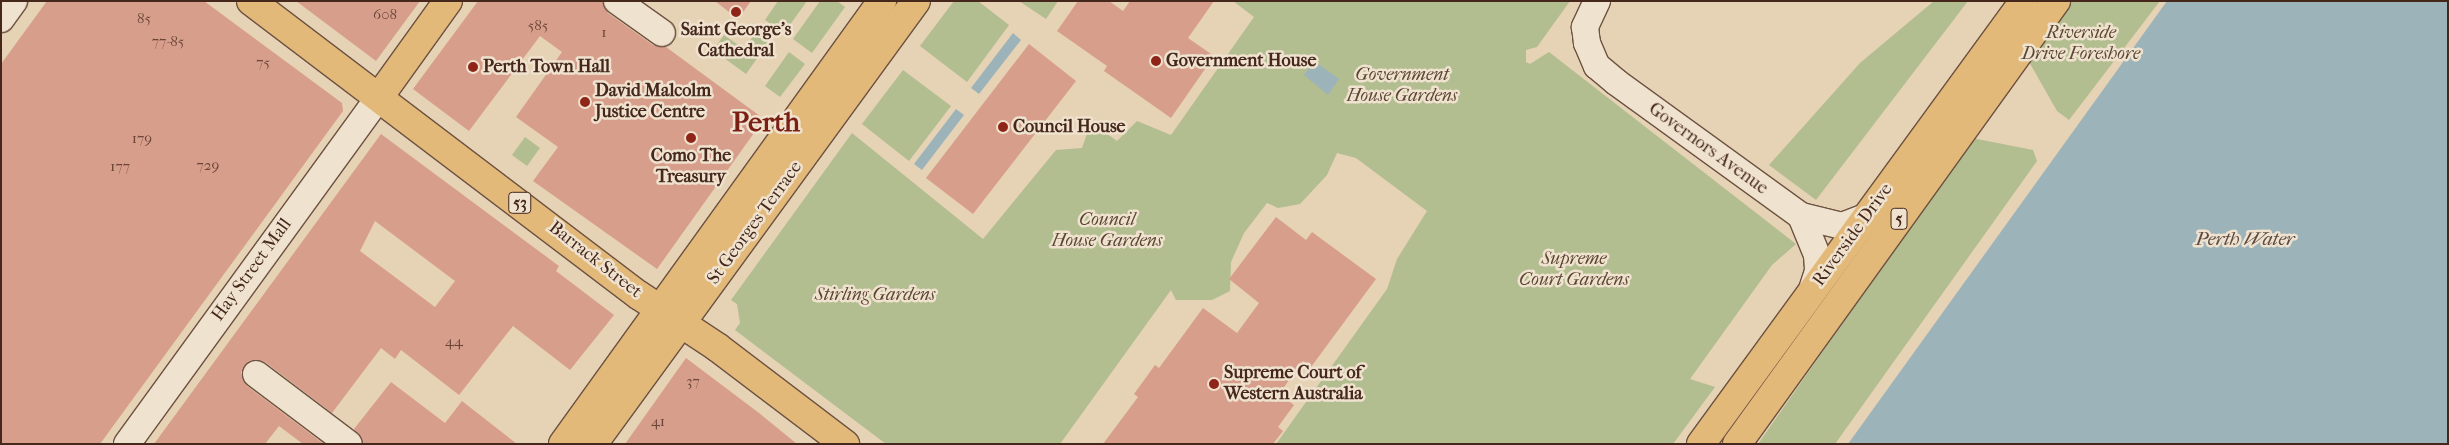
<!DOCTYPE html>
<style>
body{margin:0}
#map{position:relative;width:2449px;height:445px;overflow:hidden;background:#e6d2b4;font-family:"IM FELL French Canon",serif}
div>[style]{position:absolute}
.green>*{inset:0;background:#b2bd90}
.water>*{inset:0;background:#9cb4b9}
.building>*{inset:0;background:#d89e8c}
.roads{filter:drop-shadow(1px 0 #6d5242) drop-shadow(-1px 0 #6d5242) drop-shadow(0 1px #6d5242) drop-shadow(0 -1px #6d5242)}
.minor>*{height:26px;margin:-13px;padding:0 13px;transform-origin:13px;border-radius:13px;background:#efe2ce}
.major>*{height:28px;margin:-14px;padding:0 14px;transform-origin:14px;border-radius:14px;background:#e3b97a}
.dots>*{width:14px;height:14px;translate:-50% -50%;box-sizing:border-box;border:2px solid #efe2ce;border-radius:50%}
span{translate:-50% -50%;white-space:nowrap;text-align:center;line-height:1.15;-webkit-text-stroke:5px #efe2ce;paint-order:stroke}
.number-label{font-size:15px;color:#6a4538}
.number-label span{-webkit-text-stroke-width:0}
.shield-label span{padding:1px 4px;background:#efe2ce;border:1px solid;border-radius:4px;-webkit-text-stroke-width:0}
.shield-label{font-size:16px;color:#45271c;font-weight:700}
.poi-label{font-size:18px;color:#45271c;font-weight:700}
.left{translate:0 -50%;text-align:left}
.park-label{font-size:18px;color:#5b4533;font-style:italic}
.street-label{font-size:18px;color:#45271c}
.water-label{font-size:19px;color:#5b4a43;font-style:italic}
.town-label{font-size:28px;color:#7a1f14;font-weight:700}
.frame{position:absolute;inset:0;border:2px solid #45271c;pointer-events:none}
</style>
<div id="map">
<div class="green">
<i style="clip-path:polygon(778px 1px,807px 1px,784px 33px,765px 20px)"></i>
<i style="clip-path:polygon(820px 1px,837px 1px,845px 7px,812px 53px,793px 39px)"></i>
<i style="clip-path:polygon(954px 1px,978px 1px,1009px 25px,967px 82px,920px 46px)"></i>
<i style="clip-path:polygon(1019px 1px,1058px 1px,1046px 19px)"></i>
<i style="clip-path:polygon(1233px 1px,1570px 1px,1537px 47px,1526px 50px,1526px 62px,1530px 64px,1549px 52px,1796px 244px,1772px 265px,1690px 379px,1715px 387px,1673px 444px,1276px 444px,1387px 289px,1397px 259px,1427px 211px,1356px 158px,1337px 153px,1327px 175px,1300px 204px,1278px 208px,1267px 203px,1244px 233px,1231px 262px,1230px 291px,1212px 300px,1176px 300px,1171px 290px,1060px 444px,886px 444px,735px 330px,740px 323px,737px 304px,731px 300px,852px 133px,983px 239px,1056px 150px,1082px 148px,1091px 122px,1117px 141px,1137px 121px,1171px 135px,1254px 17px)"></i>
<i style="clip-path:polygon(1934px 1px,1968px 1px,1816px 200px,1769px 165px,1860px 63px)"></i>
<i style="clip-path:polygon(2067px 1px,2160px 1px,2069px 120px,2057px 111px,2028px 60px)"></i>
<i style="clip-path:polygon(757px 31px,770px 40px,746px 74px,713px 50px,724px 35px,744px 49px)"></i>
<i style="clip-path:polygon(789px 52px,805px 64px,780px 97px,765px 86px)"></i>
<i style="clip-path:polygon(903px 70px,951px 106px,909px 161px,862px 124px)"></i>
<i style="clip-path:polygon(525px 137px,540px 148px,527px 166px,512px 155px)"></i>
<i style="clip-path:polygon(1972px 138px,2033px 150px,2037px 161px,1835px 444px,1758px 444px)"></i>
</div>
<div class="water">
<i style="clip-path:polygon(2167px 1px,2448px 1px,2448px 444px,1848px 444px)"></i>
<i style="clip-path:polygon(1013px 33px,1021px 40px,979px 94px,971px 88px)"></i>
<i style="clip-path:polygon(1314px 61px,1339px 79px,1328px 95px,1304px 75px)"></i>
<i style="clip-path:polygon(956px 109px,964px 115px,922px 170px,914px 164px)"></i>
</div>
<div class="building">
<i style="clip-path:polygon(47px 1px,204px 1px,342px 103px,343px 111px,100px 444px,1px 444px,1px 64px)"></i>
<i style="clip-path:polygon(296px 1px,420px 1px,376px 61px)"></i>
<i style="clip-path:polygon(478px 1px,602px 1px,608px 13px,653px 45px,666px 47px,764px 119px,657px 269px,533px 181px,558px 147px,516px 117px,562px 52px,540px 36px,469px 131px,413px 89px)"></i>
<i style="clip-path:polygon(715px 1px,751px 1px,738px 19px)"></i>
<i style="clip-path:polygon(1078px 1px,1109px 1px,1123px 11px,1130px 1px,1214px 1px,1188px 38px,1214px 56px,1171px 118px,1104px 71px,1107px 66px,1057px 31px)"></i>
<i style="clip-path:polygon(1029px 44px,1076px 81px,973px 214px,926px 178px)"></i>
<i style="clip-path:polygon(evenodd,381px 134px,559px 266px,556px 271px,614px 315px,570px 370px,513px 326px,459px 395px,401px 350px,395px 359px,381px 348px,332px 413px,265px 362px,251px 360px,241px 372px,247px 386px,324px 444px,303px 444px,279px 426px,265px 444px,154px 444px,381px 134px,375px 221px,455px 281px,435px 307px,360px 251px,375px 221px)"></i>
<i style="clip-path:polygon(1276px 217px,1306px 240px,1312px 232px,1376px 279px,1311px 367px,1303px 361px,1279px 394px,1294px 405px,1278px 427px,1283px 431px,1273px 444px,1103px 444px,1138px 397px,1134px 394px,1155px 365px,1159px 368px,1203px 308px,1237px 333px,1259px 303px,1229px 279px)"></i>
<i style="clip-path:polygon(686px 358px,759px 413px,797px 444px,625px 444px)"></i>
<i style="clip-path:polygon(391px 382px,445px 423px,462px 401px,517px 444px,364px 444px,354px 429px)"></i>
</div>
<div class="roads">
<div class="minor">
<i style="left:617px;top:1px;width:55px;rotate:35.4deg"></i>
<i style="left:1597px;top:1px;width:29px;rotate:115deg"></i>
<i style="left:1585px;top:27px;width:16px;rotate:83deg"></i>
<i style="left:1587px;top:43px;width:25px;rotate:67deg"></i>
<i style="left:1597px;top:66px;width:25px;rotate:40deg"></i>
<i style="left:1616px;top:82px;width:228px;rotate:35.9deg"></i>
<i style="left:1801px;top:216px;width:42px;rotate:13.7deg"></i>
<i style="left:1842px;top:226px;width:26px;rotate:-21deg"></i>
<i style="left:1px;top:19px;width:22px;rotate:-54deg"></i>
<i style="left:1801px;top:216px;width:42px;rotate:67.7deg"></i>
<i style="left:1817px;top:255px;width:16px;rotate:86deg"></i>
<i style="left:1818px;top:271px;width:22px;rotate:108deg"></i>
<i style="left:256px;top:374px;width:116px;rotate:37deg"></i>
<i style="left:127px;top:444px;width:429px;rotate:-54deg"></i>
</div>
<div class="major">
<i style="left:251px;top:1px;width:488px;rotate:37.2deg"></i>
<i style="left:640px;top:296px;width:92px;rotate:33.5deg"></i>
<i style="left:717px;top:347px;width:161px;rotate:37.2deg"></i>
<i style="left:379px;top:97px;width:118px;rotate:-54.3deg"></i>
<i style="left:563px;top:444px;width:546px;rotate:-54.24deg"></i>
<i style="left:593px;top:444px;width:548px;rotate:-53.9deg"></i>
<i style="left:1701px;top:444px;width:548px;rotate:-53.9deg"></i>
<i style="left:1737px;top:444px;width:546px;rotate:-54.24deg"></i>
</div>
</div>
<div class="dots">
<i style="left:736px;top:12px;background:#8f2418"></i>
<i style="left:1156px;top:61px;background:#8f2418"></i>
<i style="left:473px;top:67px;background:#8f2418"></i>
<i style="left:585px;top:102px;background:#8f2418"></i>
<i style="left:1003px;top:127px;background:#8f2418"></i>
<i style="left:691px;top:138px;background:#8f2418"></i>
<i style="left:1214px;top:384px;background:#8f2418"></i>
</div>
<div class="number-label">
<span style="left:385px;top:15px">608</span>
<span style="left:144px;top:19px">85</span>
<span style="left:538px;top:26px">585</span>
<span style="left:604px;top:33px">1</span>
<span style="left:168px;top:42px">77-85</span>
<span style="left:263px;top:63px">75</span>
<span style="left:142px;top:139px">179</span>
<span style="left:208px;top:166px">729</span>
<span style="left:120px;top:167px">177</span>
<span style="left:454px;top:342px">44</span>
<span style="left:693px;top:382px">37</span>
<span style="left:658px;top:422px">41</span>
</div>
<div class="shield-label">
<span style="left:520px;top:203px">53</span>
<span style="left:1899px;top:219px">5</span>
</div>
<div class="poi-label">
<span style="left:736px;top:41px">Saint George's<br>Cathedral</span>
<span class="left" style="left:1166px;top:61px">Government House</span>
<span class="left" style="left:483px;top:67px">Perth Town Hall</span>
<span class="left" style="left:595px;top:102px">David Malcolm<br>Justice Centre</span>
<span class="left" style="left:1013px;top:127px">Council House</span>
<span style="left:691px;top:167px">Como The<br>Treasury</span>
<span class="left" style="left:1224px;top:384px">Supreme Court of<br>Western Australia</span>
</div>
<div class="park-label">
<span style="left:2081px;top:44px">Riverside<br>Drive Foreshore</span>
<span style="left:1402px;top:86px">Government<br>House Gardens</span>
<span style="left:1107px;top:231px">Council<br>House Gardens</span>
<span style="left:1574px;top:270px">Supreme<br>Court Gardens</span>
<span style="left:875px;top:295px">Stirling Gardens</span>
</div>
<div class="street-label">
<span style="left:1708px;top:149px;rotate:36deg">Governors Avenue</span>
<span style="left:755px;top:223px;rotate:-54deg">St Georges Terrace</span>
<span style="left:1853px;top:235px;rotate:-54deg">Riverside Drive</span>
<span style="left:595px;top:260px;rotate:38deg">Barrack Street</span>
<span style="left:252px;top:270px;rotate:-54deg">Hay Street Mall</span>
</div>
<div class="water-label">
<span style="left:2245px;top:240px">Perth Water</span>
</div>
<div class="town-label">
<span style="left:766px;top:122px">Perth</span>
</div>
<div class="frame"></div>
</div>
